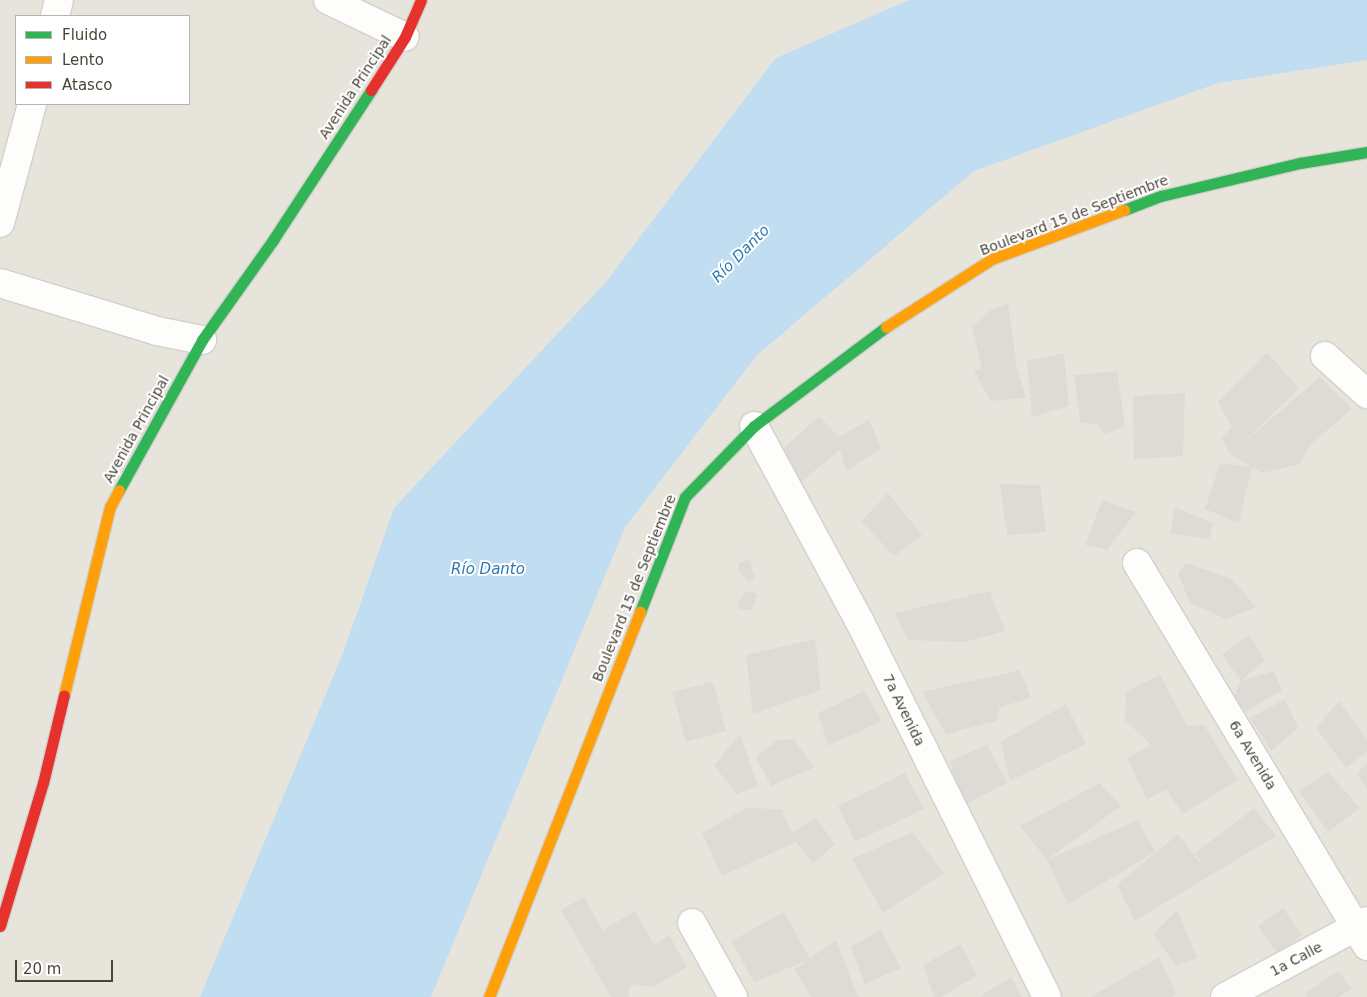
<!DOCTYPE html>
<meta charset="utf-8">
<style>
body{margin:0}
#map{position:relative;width:1367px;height:997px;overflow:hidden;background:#f4f2ee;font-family:"DejaVu Sans",sans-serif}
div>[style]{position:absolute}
.residential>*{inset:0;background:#e7e4dc}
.water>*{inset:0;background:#c0ddf1}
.building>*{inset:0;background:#dedbd6}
.roads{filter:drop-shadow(1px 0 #d2d0cb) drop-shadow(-1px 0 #d2d0cb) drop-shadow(0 1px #d2d0cb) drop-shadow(0 -1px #d2d0cb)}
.street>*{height:28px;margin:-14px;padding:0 14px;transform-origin:14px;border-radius:14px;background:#fdfdfc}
.fast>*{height:11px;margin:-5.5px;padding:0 5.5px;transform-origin:5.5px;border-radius:5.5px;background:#30b455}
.slow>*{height:11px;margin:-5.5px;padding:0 5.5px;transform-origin:5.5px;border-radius:5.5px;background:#ff9f0a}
.jam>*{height:11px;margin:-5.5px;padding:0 5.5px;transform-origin:5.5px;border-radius:5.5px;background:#e5322d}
span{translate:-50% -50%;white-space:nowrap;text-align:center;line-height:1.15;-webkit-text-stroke:4px #fff;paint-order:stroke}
.street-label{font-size:14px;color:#4b4439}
.water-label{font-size:15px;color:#2e7ab2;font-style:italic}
.legend{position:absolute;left:15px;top:15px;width:175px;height:90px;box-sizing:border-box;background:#fff;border:1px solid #b7b4b0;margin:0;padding:6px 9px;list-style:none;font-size:15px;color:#4b4439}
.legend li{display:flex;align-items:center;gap:10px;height:25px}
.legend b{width:25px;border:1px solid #b7b4b0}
.scale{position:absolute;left:15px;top:960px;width:98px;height:22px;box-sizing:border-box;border:2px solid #4b4439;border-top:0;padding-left:6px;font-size:15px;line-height:18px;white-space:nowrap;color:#4b4439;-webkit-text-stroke:4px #fff;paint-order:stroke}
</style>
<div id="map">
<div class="residential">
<i style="clip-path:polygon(evenodd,0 0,1367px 0,1367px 997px,0 997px,0 0,16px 16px,189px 16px,189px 104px,16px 104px,16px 16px)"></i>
</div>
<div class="water">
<i style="clip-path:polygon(909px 0,1367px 0,1367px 60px,1218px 83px,974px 171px,757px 355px,625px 527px,431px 997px,200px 997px,343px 653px,394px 508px,606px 282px,776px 58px)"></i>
</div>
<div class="building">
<i style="clip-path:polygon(1008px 304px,1017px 368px,1026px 398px,990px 401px,974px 370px,982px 369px,972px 327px,991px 310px)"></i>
<i style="clip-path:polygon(1267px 352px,1299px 389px,1237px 448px,1320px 377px,1352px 409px,1311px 444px,1299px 464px,1262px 473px,1252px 467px,1239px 523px,1205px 509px,1220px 463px,1252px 467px,1230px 454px,1221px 438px,1232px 427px,1218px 402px)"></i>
<i style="clip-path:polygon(1064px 353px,1069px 406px,1032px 417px,1027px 361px)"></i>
<i style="clip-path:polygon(1117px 371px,1125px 426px,1105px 434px,1098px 424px,1080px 423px,1074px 375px)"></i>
<i style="clip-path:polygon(1185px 393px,1183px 456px,1134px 459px,1133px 396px)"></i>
<i style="clip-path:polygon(819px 416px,839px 437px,869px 419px,881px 449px,846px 471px,840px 450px,801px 482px,784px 448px)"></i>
<i style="clip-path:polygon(1000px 484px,1040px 485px,1046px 532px,1007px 535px)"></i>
<i style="clip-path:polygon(888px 493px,922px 535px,894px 556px,861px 521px)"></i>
<i style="clip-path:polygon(1102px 500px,1136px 512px,1107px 550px,1085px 545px)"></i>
<i style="clip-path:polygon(1175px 507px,1213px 523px,1209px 539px,1170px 533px)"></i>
<i style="clip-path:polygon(749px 559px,755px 578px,748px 581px,739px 571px,739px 563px)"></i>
<i style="clip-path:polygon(1186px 563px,1232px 579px,1256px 607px,1226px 619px,1190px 603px,1178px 573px)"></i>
<i style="clip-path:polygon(746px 591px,757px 594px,752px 610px,740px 609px,737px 604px)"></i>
<i style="clip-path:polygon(990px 591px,1005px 631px,965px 642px,908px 640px,895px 613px)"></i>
<i style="clip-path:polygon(1249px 635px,1265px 660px,1241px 681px,1274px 671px,1282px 690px,1245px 712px,1234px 696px,1241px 681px,1222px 655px)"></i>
<i style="clip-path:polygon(815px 639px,821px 690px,753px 714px,746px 655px)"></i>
<i style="clip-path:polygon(1020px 670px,1031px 698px,1000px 707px,996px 721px,946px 734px,922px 692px)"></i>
<i style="clip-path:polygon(1160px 675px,1187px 726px,1204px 725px,1238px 780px,1183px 814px,1166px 789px,1147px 800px,1127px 758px,1151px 745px,1125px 720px,1126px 691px)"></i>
<i style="clip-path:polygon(713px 682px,726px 731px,686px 742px,672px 692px)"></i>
<i style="clip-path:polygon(864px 691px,882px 721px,828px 746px,818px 713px)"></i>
<i style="clip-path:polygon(1285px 699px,1298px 728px,1271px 751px,1250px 718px)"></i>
<i style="clip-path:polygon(1339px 701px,1367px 740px,1367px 752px,1346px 768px,1316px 728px)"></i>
<i style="clip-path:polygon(1066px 704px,1086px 744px,1010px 781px,1001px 742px)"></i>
<i style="clip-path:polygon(740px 734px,758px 786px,736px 794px,714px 765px)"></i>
<i style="clip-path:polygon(793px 739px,815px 767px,771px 786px,756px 757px,778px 740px)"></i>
<i style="clip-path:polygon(987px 745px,1007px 783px,960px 807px,950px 761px)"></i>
<i style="clip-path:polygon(1367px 764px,1367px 789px,1357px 773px)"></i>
<i style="clip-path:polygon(1328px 772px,1360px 808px,1328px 832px,1299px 791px)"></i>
<i style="clip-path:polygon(905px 773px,924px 809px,855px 842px,838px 806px)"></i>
<i style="clip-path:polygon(1100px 783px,1121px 806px,1047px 860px,1020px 826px)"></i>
<i style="clip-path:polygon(746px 808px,781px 809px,792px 833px,816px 818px,835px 844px,813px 864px,796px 842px,722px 876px,702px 833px)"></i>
<i style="clip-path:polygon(1254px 808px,1276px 836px,1135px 921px,1117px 885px,1178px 834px,1207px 872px,1195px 853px)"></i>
<i style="clip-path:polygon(1138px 820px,1155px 852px,1068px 904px,1047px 860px)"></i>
<i style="clip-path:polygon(912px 832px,944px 873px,883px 913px,852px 859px)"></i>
<i style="clip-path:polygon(584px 897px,603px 930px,635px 911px,654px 945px,669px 935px,687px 967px,653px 987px,632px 984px,628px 992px,629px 997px,611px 997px,561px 910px)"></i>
<i style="clip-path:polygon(1283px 908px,1302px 935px,1277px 953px,1258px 926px)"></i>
<i style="clip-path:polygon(1177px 910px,1197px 958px,1176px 966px,1153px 934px)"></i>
<i style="clip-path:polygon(784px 912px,810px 959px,754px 982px,731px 941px)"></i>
<i style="clip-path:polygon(881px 930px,901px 968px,865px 984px,851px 947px)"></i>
<i style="clip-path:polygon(836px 940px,856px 992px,860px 997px,812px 997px,794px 970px)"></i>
<i style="clip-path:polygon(961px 944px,977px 976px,941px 997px,934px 997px,923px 965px)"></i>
<i style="clip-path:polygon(1159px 957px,1176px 994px,1172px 997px,1091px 997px)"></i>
<i style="clip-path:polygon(1338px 971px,1352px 989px,1338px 997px,1307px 997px,1304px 994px)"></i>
<i style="clip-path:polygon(1011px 977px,1022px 997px,982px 997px,982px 995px)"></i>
</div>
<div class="roads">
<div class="street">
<i style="left:328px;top:0;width:85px;rotate:25.7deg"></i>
<i style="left:55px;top:16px;width:16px;rotate:-76deg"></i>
<i style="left:0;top:223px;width:123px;rotate:-74.9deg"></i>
<i style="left:0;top:283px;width:164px;rotate:17deg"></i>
<i style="left:157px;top:331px;width:46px;rotate:11.3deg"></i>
<i style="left:1325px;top:356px;width:57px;rotate:42.1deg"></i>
<i style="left:754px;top:426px;width:221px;rotate:61.6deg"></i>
<i style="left:859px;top:620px;width:421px;rotate:63.5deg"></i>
<i style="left:1137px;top:563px;width:447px;rotate:59deg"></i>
<i style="left:692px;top:923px;width:85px;rotate:61deg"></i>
<i style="left:1225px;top:997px;width:161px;rotate:-28.2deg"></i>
</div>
<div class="fast">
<i style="left:1124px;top:210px;width:40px;rotate:-21deg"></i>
<i style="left:1161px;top:196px;width:143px;rotate:-13.4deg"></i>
<i style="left:1300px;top:163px;width:68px;rotate:-9.3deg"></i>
<i style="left:119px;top:490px;width:171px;rotate:-61deg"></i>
<i style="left:202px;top:340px;width:123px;rotate:-54.6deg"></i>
<i style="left:273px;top:240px;width:179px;rotate:-56.8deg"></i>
<i style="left:640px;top:612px;width:123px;rotate:-68.6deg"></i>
<i style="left:685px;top:497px;width:99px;rotate:-45.8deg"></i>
<i style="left:754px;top:426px;width:165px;rotate:-36.9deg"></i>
</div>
<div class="slow">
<i style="left:886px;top:327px;width:126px;rotate:-32.7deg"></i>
<i style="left:992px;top:259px;width:141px;rotate:-20.4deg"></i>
<i style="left:64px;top:695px;width:194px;rotate:-76.3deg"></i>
<i style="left:110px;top:507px;width:19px;rotate:-62deg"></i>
<i style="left:489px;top:997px;width:414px;rotate:-68.6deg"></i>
</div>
<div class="jam">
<i style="left:371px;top:90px;width:63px;rotate:-57.3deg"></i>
<i style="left:405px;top:37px;width:40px;rotate:-66.6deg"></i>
<i style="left:0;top:926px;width:149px;rotate:-73.3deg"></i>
<i style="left:43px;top:783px;width:90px;rotate:-76.6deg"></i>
</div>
</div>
<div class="street-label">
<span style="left:355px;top:87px;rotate:-57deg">Avenida Principal</span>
<span style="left:1074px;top:215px;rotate:-21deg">Boulevard 15 de Septiembre</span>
<span style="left:136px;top:429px;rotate:-61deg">Avenida Principal</span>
<span style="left:634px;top:588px;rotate:-68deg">Boulevard 15 de Septiembre</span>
<span style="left:904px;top:710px;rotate:64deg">7a Avenida</span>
<span style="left:1253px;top:755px;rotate:59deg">6a Avenida</span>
<span style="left:1296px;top:959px;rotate:-28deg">1a Calle</span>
</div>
<div class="water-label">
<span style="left:741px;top:254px;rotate:-45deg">Río Danto</span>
<span style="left:488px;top:570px">Río Danto</span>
</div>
<ul class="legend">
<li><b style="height:6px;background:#30b455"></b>Fluido</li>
<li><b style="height:6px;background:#ff9f0a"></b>Lento</li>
<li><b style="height:6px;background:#e5322d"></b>Atasco</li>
</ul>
<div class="scale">20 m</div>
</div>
